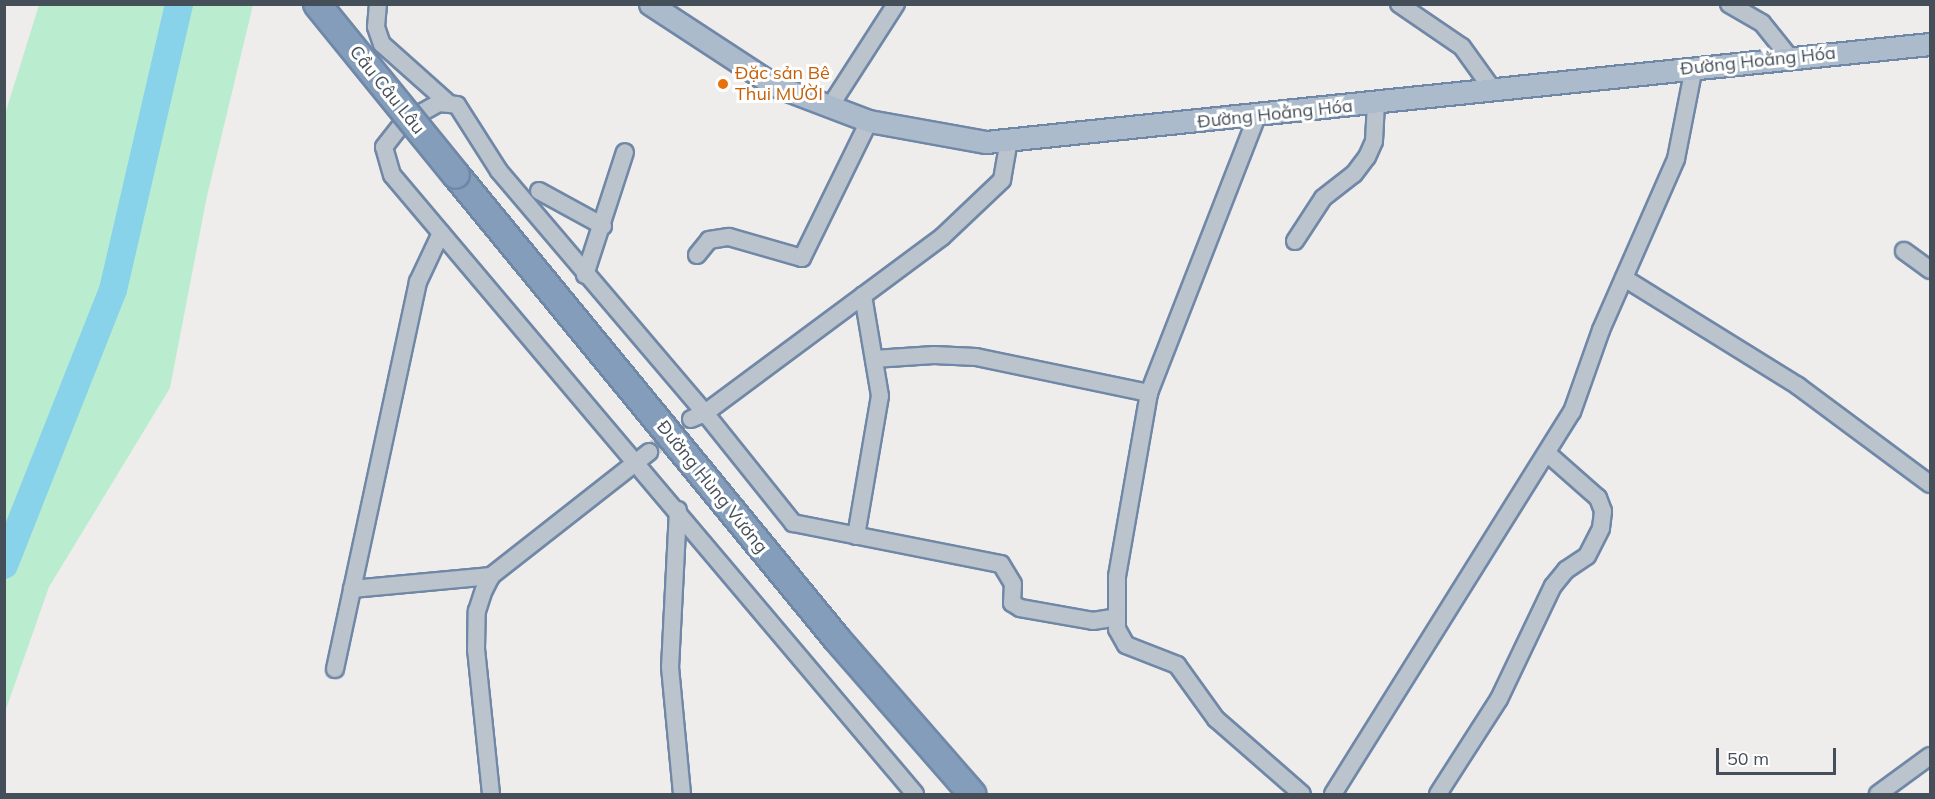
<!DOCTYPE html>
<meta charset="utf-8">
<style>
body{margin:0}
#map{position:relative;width:1935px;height:799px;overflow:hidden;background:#efecec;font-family:Mulish,sans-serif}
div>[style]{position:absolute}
.green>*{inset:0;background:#baedd0}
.river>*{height:28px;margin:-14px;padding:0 14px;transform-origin:14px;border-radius:14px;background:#88d2ea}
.minor-tunnel>*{height:16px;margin-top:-8px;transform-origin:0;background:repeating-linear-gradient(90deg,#cdcdcf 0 16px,transparent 0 24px)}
.roads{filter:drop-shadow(2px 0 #7088a7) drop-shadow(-2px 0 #7088a7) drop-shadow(0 2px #7088a7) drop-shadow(0 -2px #7088a7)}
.minor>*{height:16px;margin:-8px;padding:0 8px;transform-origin:8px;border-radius:8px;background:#bbc3cc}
.major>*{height:21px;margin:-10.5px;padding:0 10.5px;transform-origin:10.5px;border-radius:10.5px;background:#acbbcc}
.highway>*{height:26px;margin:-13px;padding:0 13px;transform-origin:13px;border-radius:13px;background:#849dbb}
.bridges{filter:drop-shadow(2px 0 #7088a7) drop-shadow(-2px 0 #7088a7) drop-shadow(0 2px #7088a7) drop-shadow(0 -2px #7088a7)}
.highway-bridge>*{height:26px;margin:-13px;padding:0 13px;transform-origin:13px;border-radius:13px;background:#849dbb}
.dots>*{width:16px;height:16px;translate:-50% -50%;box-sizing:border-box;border:3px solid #fff;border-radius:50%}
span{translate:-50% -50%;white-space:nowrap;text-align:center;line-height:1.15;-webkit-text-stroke:6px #fff;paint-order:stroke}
.street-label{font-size:18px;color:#454f59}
.food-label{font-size:18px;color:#c56008}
.left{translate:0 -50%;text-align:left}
.frame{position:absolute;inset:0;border:6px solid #454f59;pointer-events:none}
.scale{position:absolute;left:1716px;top:748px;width:120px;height:27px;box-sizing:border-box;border:3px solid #454f59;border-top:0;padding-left:8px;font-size:18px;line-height:21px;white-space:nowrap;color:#454f59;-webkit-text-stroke:4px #fff;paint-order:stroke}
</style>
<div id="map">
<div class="green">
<i style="clip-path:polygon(39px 5px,253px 5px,207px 196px,170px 388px,49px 587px,5px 712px,5px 114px)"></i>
</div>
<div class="river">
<i style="left:4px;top:565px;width:296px;rotate:-68.4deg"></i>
<i style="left:113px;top:290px;width:294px;rotate:-77deg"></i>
</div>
<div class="minor-tunnel">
<i style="left:649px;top:452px;width:53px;rotate:-38.2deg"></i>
</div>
<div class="roads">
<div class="minor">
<i style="left:378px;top:4px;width:23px;rotate:95deg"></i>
<i style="left:376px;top:27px;width:18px;rotate:71deg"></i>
<i style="left:382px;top:44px;width:87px;rotate:41.7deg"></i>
<i style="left:1399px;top:4px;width:76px;rotate:34.3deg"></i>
<i style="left:1462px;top:47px;width:53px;rotate:54.2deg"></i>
<i style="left:1729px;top:4px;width:38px;rotate:30deg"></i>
<i style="left:1762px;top:23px;width:45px;rotate:51.3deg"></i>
<i style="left:829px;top:108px;width:124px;rotate:-57.2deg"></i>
<i style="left:1257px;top:116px;width:297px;rotate:111.3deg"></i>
<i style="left:1149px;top:393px;width:187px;rotate:99.9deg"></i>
<i style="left:1117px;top:577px;width:52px;rotate:90deg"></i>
<i style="left:1117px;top:629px;width:18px;rotate:61deg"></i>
<i style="left:1126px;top:645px;width:55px;rotate:21.4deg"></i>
<i style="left:1177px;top:665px;width:67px;rotate:54.2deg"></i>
<i style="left:1216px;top:719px;width:114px;rotate:41.1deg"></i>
<i style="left:539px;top:191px;width:73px;rotate:28.7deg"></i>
<i style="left:1295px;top:241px;width:51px;rotate:-56.9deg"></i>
<i style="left:1323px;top:198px;width:39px;rotate:-38deg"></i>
<i style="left:1354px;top:174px;width:21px;rotate:-53deg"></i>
<i style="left:1367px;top:157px;width:17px;rotate:-66deg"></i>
<i style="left:1374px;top:141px;width:38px;rotate:-87deg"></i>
<i style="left:1904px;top:251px;width:32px;rotate:36deg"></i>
<i style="left:697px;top:255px;width:19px;rotate:-51deg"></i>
<i style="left:709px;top:240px;width:20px;rotate:-9deg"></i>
<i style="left:729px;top:237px;width:76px;rotate:16deg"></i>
<i style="left:802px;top:258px;width:153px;rotate:-63.9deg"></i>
<i style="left:585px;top:275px;width:129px;rotate:-72deg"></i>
<i style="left:1624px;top:278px;width:205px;rotate:31.8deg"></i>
<i style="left:1798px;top:386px;width:164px;rotate:36.6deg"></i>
<i style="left:874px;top:359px;width:60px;rotate:-3.8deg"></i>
<i style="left:934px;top:355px;width:42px;rotate:2.7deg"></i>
<i style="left:976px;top:357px;width:177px;rotate:11.8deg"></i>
<i style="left:691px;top:419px;width:15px;rotate:-23deg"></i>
<i style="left:705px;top:413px;width:295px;rotate:-36.6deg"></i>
<i style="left:942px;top:237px;width:83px;rotate:-43.5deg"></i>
<i style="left:1002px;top:180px;width:41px;rotate:-80.1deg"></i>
<i style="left:678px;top:510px;width:157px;rotate:92.9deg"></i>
<i style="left:670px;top:667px;width:128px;rotate:84.6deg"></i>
<i style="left:856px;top:536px;width:142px;rotate:-80.3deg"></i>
<i style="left:880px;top:396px;width:102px;rotate:-99.6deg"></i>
<i style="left:352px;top:589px;width:140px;rotate:-5.3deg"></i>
<i style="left:335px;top:669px;width:396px;rotate:-77.9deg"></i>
<i style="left:418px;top:282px;width:54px;rotate:-64.9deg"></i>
<i style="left:491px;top:794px;width:145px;rotate:-95.9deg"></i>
<i style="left:476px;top:650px;width:39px;rotate:-89deg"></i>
<i style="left:477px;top:611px;width:22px;rotate:-72deg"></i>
<i style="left:484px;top:590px;width:16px;rotate:-63deg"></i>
<i style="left:491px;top:576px;width:201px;rotate:-38.1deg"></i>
<i style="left:915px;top:794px;width:810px;rotate:-130.19deg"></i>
<i style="left:392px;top:175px;width:29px;rotate:-106deg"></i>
<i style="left:384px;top:147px;width:31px;rotate:-52deg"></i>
<i style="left:403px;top:123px;width:41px;rotate:-29.1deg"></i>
<i style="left:439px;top:103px;width:18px;rotate:6deg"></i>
<i style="left:457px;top:105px;width:78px;rotate:57.5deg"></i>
<i style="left:499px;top:171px;width:318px;rotate:49.6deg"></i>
<i style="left:705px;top:413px;width:141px;rotate:51.3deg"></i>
<i style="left:793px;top:523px;width:212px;rotate:11.2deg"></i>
<i style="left:1001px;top:564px;width:23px;rotate:59deg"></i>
<i style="left:1013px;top:584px;width:19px;rotate:93deg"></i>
<i style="left:1012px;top:603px;width:9px;rotate:32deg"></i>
<i style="left:1020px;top:608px;width:74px;rotate:10.1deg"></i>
<i style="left:1093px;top:621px;width:24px;rotate:-9deg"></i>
<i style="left:1333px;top:794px;width:451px;rotate:-58deg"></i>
<i style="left:1572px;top:412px;width:87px;rotate:-70.5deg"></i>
<i style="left:1601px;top:330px;width:187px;rotate:-66.3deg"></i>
<i style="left:1676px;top:159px;width:94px;rotate:-78.9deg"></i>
<i style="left:1438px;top:794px;width:113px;rotate:-57.3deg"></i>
<i style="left:1499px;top:699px;width:125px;rotate:-64.5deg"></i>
<i style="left:1553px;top:586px;width:21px;rotate:-51deg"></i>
<i style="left:1566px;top:570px;width:25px;rotate:-34deg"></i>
<i style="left:1587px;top:556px;width:31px;rotate:-63deg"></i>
<i style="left:1601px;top:528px;width:17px;rotate:-83deg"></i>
<i style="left:1603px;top:511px;width:14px;rotate:-111deg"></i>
<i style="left:1598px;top:498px;width:68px;rotate:-138.6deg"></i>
<i style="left:1878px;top:794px;width:64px;rotate:-36.2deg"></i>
</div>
<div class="major">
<i style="left:650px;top:4px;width:148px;rotate:33.2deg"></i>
<i style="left:774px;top:85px;width:102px;rotate:20.8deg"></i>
<i style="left:869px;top:121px;width:119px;rotate:10.2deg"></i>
<i style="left:986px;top:142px;width:949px;rotate:-5.93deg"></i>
</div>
<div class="highway">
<i style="left:456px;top:175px;width:600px;rotate:50.61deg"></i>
<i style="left:837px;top:639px;width:206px;rotate:48.9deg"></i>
</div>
</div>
<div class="bridges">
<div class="highway-bridge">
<i style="left:317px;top:4px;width:220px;rotate:50.9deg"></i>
</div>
</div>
<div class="dots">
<i style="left:723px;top:84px;background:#e8710a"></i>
</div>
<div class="street-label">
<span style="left:1758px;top:61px;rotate:-6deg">Đường Hoằng Hóa</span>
<span style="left:387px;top:90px;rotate:51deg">Cầu Câu Lâu</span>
<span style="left:1275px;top:114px;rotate:-6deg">Đường Hoằng Hóa</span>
<span style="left:712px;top:487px;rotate:51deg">Đường Hùng Vương</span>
</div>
<div class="food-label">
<span class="left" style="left:735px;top:84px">Đặc sản Bê<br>Thui MƯỜI</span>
</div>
<div class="frame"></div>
<div class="scale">50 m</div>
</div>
